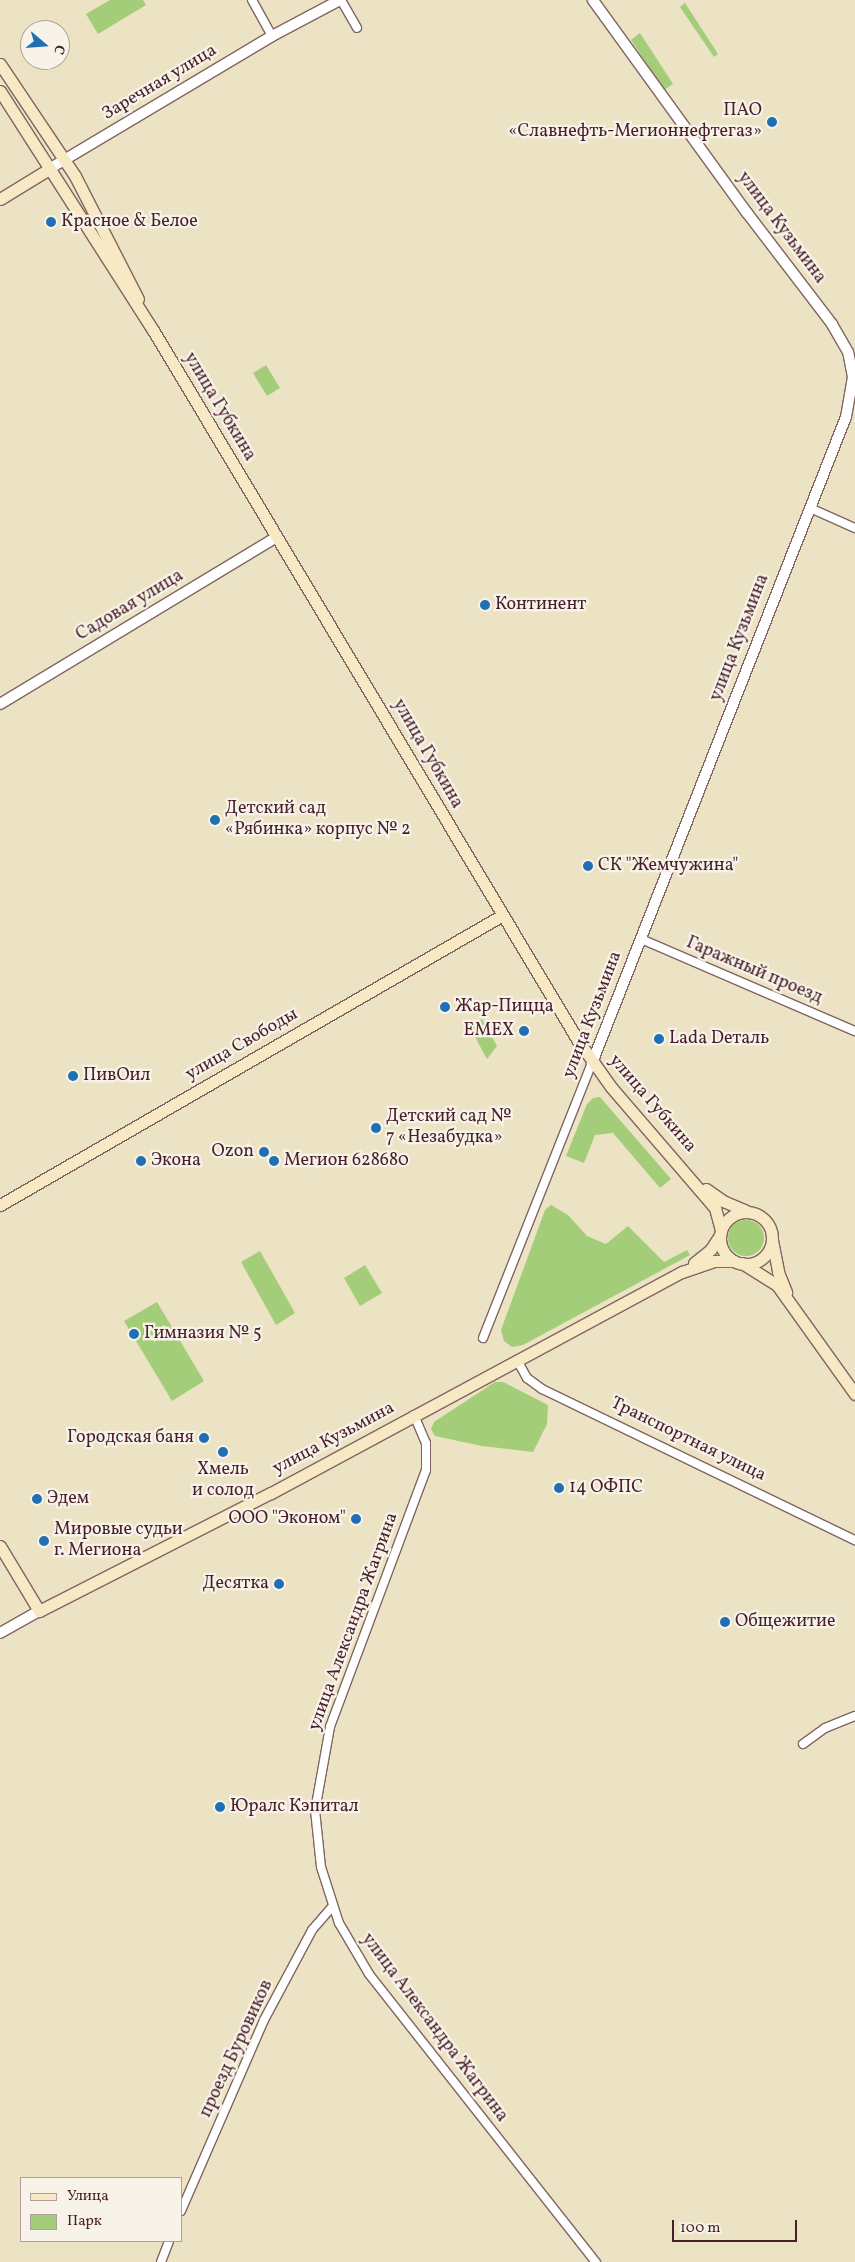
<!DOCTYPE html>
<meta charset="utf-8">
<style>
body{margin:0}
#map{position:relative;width:855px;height:2262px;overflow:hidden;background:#ebe3c4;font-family:Vollkorn,serif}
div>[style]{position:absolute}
.green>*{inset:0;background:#a4cd79}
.round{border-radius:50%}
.roads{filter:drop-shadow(1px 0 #826461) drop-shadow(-1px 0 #826461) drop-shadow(0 1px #826461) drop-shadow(0 -1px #826461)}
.minor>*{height:8px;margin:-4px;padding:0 4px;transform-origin:4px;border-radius:4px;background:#fff}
.tertiary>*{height:10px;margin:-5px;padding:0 5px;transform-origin:5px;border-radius:5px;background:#fff}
.secondary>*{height:11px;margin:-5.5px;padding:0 5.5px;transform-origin:5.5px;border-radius:5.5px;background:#f6e9c3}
.secondary>.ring{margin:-5.5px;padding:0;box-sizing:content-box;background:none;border:11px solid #f6e9c3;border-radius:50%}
.dots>*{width:14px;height:14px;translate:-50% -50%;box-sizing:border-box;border:2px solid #f7f3e8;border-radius:50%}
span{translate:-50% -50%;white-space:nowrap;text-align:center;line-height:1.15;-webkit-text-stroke:4.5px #f7f3e8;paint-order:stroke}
.street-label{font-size:18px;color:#4a1f2b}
.poi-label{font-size:18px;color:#4a1f2b}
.right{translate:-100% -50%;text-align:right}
.left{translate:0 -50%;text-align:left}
.legend{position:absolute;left:20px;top:2177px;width:162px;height:65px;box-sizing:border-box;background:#f7f3e8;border:1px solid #b29e9c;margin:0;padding:6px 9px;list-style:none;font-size:15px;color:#4a1f2b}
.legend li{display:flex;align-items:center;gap:10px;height:25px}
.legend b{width:25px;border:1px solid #b29e9c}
.north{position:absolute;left:20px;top:20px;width:50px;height:50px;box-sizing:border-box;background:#f7f3e8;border:1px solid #b29e9c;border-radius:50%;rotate:108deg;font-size:14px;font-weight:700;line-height:20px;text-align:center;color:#4a1f2b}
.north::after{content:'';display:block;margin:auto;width:18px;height:22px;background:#1f6fb2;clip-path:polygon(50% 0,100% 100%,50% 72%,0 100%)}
.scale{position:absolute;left:672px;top:2220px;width:125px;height:22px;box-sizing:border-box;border:2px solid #4a1f2b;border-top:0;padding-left:6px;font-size:15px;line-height:18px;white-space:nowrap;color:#4a1f2b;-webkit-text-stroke:4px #f7f3e8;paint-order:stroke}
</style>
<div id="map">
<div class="green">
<i style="clip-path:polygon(110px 0,143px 0,146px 5px,98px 34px,86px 14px)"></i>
<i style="clip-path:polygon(685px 3px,718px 54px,714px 57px,680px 7px)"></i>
<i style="clip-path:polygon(640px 33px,673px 84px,664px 90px,631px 40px)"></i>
<i style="clip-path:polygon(266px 365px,280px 388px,267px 396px,253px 373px)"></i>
<i style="clip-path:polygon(482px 1019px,497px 1046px,487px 1059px,469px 1026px)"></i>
<i style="clip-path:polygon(600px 1097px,671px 1179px,660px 1188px,613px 1133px,595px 1135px,584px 1163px,566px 1156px,587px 1104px,593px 1098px)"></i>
<i style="clip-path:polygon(551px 1205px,568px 1215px,587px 1236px,606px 1244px,628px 1226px,664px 1262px,687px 1250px,690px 1255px,523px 1345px,512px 1347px,504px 1341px,501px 1330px,545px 1210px)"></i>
<i class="round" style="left:728px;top:1220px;width:36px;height:36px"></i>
<i style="clip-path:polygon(260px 1251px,295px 1313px,276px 1325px,241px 1262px)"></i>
<i style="clip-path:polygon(365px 1265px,382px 1293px,360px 1306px,344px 1278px)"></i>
<i style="clip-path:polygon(157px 1302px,204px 1381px,172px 1401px,124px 1321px)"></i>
<i style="clip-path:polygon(495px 1382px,503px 1382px,548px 1405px,547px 1424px,533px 1452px,482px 1446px,435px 1436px,431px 1429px,434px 1422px)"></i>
</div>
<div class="roads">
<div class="minor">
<i style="left:252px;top:0;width:41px;rotate:60.9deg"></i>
<i style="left:341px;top:0;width:32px;rotate:60deg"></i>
<i style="left:810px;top:508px;width:49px;rotate:24deg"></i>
<i style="left:641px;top:939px;width:233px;rotate:23.3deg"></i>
<i style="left:483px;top:1338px;width:296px;rotate:-68.4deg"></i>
<i style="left:517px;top:1360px;width:21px;rotate:61deg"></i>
<i style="left:527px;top:1378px;width:19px;rotate:36deg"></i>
<i style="left:542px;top:1389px;width:348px;rotate:25.8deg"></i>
<i style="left:414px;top:1415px;width:30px;rotate:67deg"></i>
<i style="left:426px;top:1443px;width:27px;rotate:90deg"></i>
<i style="left:426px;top:1470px;width:274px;rotate:110.5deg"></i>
<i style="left:330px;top:1727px;width:84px;rotate:100.2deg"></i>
<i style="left:315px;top:1810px;width:57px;rotate:84deg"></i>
<i style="left:321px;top:1867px;width:59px;rotate:72.2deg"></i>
<i style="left:339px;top:1923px;width:59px;rotate:59.5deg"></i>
<i style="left:369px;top:1974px;width:367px;rotate:51.8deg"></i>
<i style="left:803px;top:1744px;width:27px;rotate:-36deg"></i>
<i style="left:825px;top:1728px;width:32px;rotate:-22deg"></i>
<i style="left:181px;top:2211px;width:208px;rotate:-66.5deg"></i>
<i style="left:264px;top:2020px;width:102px;rotate:-61.9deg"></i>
<i style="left:312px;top:1930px;width:30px;rotate:-49deg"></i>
<i style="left:161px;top:2262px;width:22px;rotate:-69deg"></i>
</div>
<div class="tertiary">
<i style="left:49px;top:169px;width:260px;rotate:-30.8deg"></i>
<i style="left:272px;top:36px;width:77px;rotate:-27.9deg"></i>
<i style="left:0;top:704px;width:323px;rotate:-31.1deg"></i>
<i style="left:592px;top:1063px;width:694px;rotate:-68.54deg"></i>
<i style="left:846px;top:417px;width:41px;rotate:-80.1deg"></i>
<i style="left:853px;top:377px;width:25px;rotate:-101deg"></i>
<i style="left:848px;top:352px;width:32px;rotate:-120deg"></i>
<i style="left:832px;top:324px;width:140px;rotate:-127.4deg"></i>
<i style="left:747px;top:213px;width:263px;rotate:-125.9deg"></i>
<i style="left:0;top:1633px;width:45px;rotate:-29.4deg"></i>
</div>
<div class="secondary">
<i style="left:0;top:64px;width:135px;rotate:56.2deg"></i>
<i style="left:75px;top:176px;width:138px;rotate:62.9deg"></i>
<i style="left:0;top:91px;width:284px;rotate:57.4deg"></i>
<i style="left:153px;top:330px;width:826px;rotate:59.12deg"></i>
<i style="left:577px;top:1039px;width:59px;rotate:54.7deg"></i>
<i style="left:611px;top:1087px;width:160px;rotate:49.3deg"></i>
<i style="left:715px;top:1208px;width:24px;rotate:75deg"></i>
<i style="left:0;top:199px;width:57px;rotate:-31.5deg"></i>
<i style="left:706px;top:1189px;width:21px;rotate:35deg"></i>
<i style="left:723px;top:1201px;width:25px;rotate:23deg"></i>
<i style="left:0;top:1205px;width:578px;rotate:-29.98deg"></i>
<i class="ring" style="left:720px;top:1212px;width:41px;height:41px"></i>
<i style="left:772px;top:1240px;width:33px;rotate:79deg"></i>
<i style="left:778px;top:1272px;width:22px;rotate:68deg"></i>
<i style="left:694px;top:1263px;width:22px;rotate:-39deg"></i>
<i style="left:711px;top:1249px;width:17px;rotate:-57deg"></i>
<i style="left:742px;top:1263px;width:41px;rotate:32.2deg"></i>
<i style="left:777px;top:1285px;width:134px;rotate:54.4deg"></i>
<i style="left:0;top:1546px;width:76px;rotate:59deg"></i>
<i style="left:39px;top:1611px;width:260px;rotate:-27deg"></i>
<i style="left:271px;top:1493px;width:467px;rotate:-28.3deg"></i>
<i style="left:682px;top:1272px;width:34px;rotate:-19deg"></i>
<i style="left:714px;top:1261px;width:20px"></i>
</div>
</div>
<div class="dots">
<i style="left:772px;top:122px;background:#1f6fb2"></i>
<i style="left:51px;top:222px;background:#1f6fb2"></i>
<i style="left:485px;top:605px;background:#1f6fb2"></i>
<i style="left:215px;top:820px;background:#1f6fb2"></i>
<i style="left:588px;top:866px;background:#1f6fb2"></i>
<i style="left:445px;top:1007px;background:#1f6fb2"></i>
<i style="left:524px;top:1031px;background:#1f6fb2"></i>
<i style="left:659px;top:1039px;background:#1f6fb2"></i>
<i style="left:73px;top:1076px;background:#1f6fb2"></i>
<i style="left:376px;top:1128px;background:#1f6fb2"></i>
<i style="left:264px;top:1152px;background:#1f6fb2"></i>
<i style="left:141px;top:1161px;background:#1f6fb2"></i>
<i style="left:274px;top:1161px;background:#1f6fb2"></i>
<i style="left:134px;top:1334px;background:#1f6fb2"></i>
<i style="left:204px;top:1438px;background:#1f6fb2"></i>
<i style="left:223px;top:1452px;background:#1f6fb2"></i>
<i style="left:559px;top:1488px;background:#1f6fb2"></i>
<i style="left:37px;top:1499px;background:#1f6fb2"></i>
<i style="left:356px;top:1519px;background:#1f6fb2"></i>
<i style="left:44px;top:1541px;background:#1f6fb2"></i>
<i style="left:279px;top:1584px;background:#1f6fb2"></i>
<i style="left:725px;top:1622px;background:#1f6fb2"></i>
<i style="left:220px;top:1807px;background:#1f6fb2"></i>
</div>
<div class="street-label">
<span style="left:160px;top:83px;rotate:-31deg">Заречная улица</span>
<span style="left:781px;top:228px;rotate:53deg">улица Кузьмина</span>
<span style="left:219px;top:407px;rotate:59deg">улица Губкина</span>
<span style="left:130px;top:606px;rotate:-31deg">Садовая улица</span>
<span style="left:740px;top:638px;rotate:-69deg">улица Кузьмина</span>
<span style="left:427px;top:754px;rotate:60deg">улица Губкина</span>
<span style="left:754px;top:971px;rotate:23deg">Гаражный проезд</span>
<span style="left:593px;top:1015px;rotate:-69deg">улица Кузьмина</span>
<span style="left:242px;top:1045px;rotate:-30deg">улица Свободы</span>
<span style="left:652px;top:1104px;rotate:49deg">улица Губкина</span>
<span style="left:334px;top:1439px;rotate:-28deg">улица Кузьмина</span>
<span style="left:688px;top:1440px;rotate:26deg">Транспортная улица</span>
<span style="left:354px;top:1622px;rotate:-70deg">улица Александра Жагрина</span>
<span style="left:434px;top:2028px;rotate:53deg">улица Александра Жагрина</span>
<span style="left:237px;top:2049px;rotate:-65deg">проезд Буровиков</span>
</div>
<div class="poi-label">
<span class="right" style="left:762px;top:122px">ПАО<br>«Славнефть-Мегионнефтегаз»</span>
<span class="left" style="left:61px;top:222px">Красное &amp; Белое</span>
<span class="left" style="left:495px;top:605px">Континент</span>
<span class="left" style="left:225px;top:820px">Детский сад<br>«Рябинка» корпус № 2</span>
<span class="left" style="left:598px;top:866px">СК "Жемчужина"</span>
<span class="left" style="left:455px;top:1007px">Жар-Пицца</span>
<span class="right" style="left:514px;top:1031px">EMEX</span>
<span class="left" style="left:669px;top:1039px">Lada Dеталь</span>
<span class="left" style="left:83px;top:1076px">ПивОил</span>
<span class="left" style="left:386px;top:1128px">Детский сад №<br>7 «Незабудка»</span>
<span class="right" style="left:254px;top:1152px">Ozon</span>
<span class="left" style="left:151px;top:1161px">Экона</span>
<span class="left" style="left:284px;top:1161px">Мегион 628680</span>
<span class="left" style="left:144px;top:1334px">Гимназия № 5</span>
<span class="right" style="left:194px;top:1438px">Городская баня</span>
<span style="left:223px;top:1481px">Хмель<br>и солод</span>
<span class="left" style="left:569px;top:1488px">14 ОФПС</span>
<span class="left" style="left:47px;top:1499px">Эдем</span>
<span class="right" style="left:346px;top:1519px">ООО "Эконом"</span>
<span class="left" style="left:54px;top:1541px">Мировые судьи<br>г. Мегиона</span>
<span class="right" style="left:269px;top:1584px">Десятка</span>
<span class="left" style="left:735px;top:1622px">Общежитие</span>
<span class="left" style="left:230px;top:1807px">Юралс Кэпитал</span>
</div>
<ul class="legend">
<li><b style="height:6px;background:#f6e9c3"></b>Улица</li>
<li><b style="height:14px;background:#a4cd79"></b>Парк</li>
</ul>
<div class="north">С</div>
<div class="scale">100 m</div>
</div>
